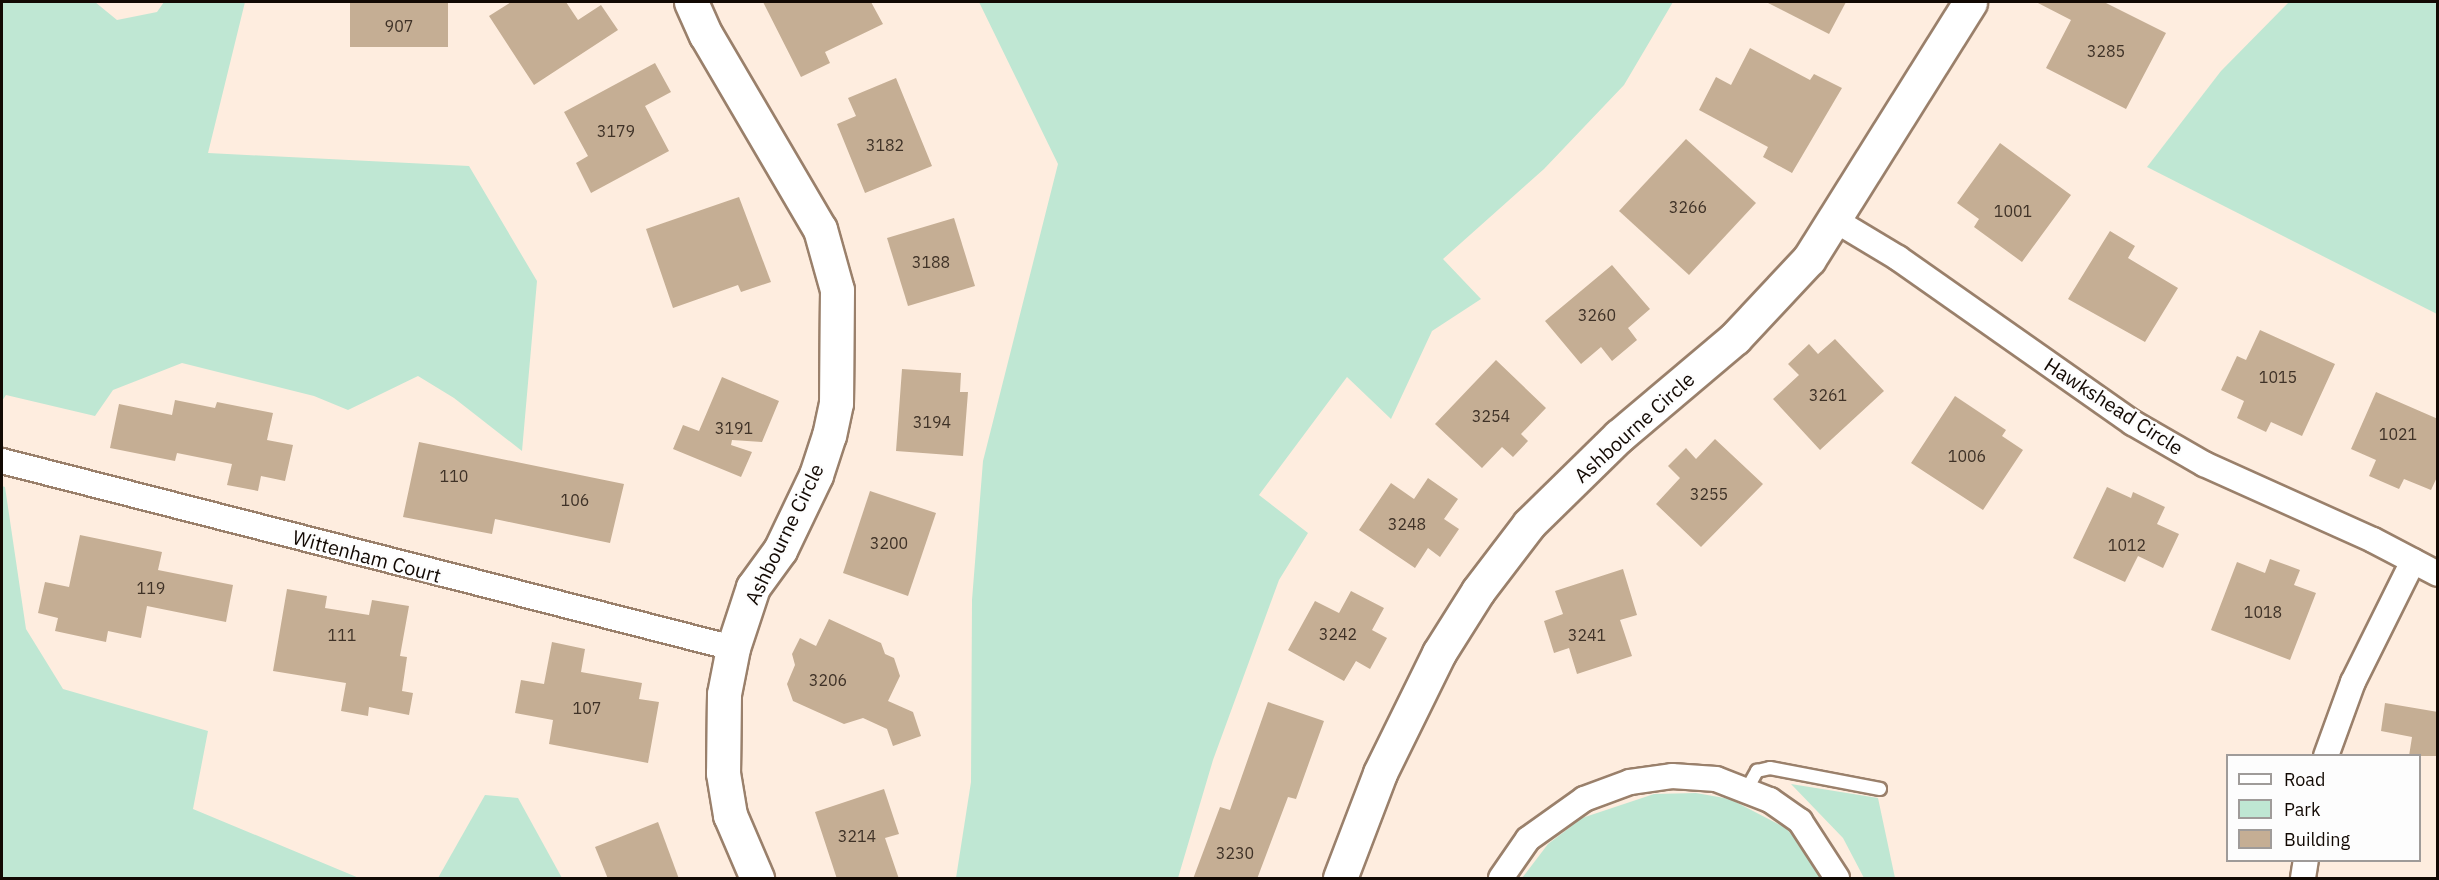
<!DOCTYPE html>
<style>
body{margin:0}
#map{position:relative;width:2439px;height:880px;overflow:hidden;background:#feeddf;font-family:"IBM Plex Sans",sans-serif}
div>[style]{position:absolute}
.green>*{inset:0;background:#bfe7d3}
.building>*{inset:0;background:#c5ae94}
.roads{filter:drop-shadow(2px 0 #9a806b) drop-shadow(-2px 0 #9a806b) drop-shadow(0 2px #9a806b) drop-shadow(0 -2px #9a806b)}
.lane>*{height:12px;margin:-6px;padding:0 6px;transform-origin:6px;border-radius:6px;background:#fff}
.street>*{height:24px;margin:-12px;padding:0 12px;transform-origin:12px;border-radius:12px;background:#fff}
.secondary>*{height:33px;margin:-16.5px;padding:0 16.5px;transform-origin:16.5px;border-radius:16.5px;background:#fff}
span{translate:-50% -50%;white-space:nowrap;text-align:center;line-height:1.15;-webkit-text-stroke:4.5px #fdfdfd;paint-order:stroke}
.number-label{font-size:16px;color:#3f3227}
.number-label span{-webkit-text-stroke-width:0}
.street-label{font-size:20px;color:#120903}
.frame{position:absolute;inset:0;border:3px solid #120903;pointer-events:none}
.legend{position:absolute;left:2226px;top:754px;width:195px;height:108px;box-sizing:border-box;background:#fdfdfd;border:2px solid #9f9b99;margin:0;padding:8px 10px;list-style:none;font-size:18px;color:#120903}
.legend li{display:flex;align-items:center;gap:12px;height:30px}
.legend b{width:30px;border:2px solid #9f9b99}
</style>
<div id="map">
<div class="green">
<i style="clip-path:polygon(2px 2px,95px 2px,117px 20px,157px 12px,164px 2px,245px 2px,208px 153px,469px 166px,537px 281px,522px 451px,454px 398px,418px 376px,348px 410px,314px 396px,182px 363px,113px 390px,95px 416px,6px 395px,2px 401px)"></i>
<i style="clip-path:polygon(979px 2px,1673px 2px,1624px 85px,1544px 169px,1443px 259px,1481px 299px,1432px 331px,1391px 419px,1347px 377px,1259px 495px,1308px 533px,1279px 580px,1213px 760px,1178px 878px,956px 878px,971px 782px,972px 600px,983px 461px,1058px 164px)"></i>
<i style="clip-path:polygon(2289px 2px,2437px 2px,2437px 314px,2147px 167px,2221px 71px)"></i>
<i style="clip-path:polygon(2px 486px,5px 487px,26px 629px,63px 689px,208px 731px,193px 809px,359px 878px,2px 878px)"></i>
<i style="clip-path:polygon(1791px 784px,1878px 798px,1895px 878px,1864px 878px,1843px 838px)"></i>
<i style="clip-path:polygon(1696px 793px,1730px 799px,1786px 828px,1805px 850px,1822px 878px,1522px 878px,1548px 844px,1582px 818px,1654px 794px)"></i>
<i style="clip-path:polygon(485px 795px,518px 798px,562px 878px,438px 878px)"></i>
</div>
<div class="building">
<i style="clip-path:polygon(350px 2px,448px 2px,448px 47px,350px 47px)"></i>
<i style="clip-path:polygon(511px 2px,566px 2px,578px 20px,601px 5px,618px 30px,534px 85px,489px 16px)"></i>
<i style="clip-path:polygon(763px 2px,871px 2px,883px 24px,825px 52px,830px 63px,801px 77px)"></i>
<i style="clip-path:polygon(1766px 2px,1846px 2px,1829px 34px)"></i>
<i style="clip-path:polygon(2036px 2px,2104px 2px,2166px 33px,2126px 109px,2046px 68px,2071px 20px)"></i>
<i style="clip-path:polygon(1750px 48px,1810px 80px,1814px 74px,1842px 88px,1792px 173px,1763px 157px,1768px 147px,1699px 110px,1716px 77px,1731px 85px)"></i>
<i style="clip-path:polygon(655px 63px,671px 92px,645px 106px,669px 151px,591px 193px,576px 163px,588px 156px,564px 112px)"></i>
<i style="clip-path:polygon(896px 78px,932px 166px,865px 193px,837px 124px,856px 116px,848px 98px)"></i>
<i style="clip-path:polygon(1686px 139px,1756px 203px,1689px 275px,1619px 211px)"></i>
<i style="clip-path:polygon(2000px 143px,2071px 195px,2022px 262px,1974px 227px,1979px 219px,1957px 203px)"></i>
<i style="clip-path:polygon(739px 197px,771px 282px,741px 292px,738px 285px,673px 308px,646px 229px)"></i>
<i style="clip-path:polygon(954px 218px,975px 286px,908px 306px,887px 238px)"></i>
<i style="clip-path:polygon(2110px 231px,2135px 246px,2128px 258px,2178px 288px,2145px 342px,2068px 299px)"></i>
<i style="clip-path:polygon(1612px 265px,1650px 309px,1628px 328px,1637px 340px,1612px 361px,1601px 347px,1581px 364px,1545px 321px)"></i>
<i style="clip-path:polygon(2260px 330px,2335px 364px,2302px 436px,2271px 422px,2266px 432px,2237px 418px,2244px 401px,2221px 390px,2237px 356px,2246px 360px)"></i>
<i style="clip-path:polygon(1835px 339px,1884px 391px,1820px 450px,1773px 399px,1799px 375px,1788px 364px,1809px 344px,1818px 354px)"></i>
<i style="clip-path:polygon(1496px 360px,1546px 408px,1521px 434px,1528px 441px,1513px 457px,1502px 447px,1482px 468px,1435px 424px)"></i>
<i style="clip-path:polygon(902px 369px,961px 373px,960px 392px,968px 392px,963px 456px,896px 451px)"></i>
<i style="clip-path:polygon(722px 377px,779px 401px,762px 442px,732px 440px,731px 445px,752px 452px,741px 477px,673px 449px,683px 425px,699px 431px)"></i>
<i style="clip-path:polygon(2376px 392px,2438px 419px,2438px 475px,2431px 490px,2404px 479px,2399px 489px,2369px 476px,2376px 460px,2351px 449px)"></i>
<i style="clip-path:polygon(1955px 396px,2006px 430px,2002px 436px,2023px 450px,1983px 510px,1911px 463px)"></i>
<i style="clip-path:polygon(175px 400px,215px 408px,217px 402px,273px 413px,267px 440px,293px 445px,285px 481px,261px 476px,258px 491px,227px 485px,232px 464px,177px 453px,175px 461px,110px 448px,119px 404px,172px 415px)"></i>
<i style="clip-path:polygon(1715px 439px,1763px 484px,1701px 547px,1656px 504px,1680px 478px,1668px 466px,1686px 448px,1696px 459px)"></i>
<i style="clip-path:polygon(419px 442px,624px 484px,610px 543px,495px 519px,492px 534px,403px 517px)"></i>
<i style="clip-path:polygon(1428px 478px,1458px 499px,1444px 519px,1459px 529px,1440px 557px,1428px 548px,1415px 568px,1359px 530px,1391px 483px,1414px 499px)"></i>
<i style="clip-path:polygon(2107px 487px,2131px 498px,2133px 492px,2165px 507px,2157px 524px,2179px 534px,2163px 568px,2138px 556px,2125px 582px,2073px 558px)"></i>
<i style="clip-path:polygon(870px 491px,936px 513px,908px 596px,843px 573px)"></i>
<i style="clip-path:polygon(80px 535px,162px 552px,158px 570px,233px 585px,226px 622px,147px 606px,141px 638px,108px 631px,106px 642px,55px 631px,58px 618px,38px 613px,45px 582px,69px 587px)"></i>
<i style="clip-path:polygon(2270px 559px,2300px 570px,2294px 585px,2316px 593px,2290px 660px,2211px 630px,2237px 562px,2265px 573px)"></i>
<i style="clip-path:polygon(1623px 569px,1637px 615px,1620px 620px,1632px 656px,1577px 674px,1569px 648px,1554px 653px,1544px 621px,1563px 614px,1555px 591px)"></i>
<i style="clip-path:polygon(287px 589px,327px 596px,325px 608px,369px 615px,372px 600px,409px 606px,400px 656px,407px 657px,402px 691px,413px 693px,409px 715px,369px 707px,368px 716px,341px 711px,346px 683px,273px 671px)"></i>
<i style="clip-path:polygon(1351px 591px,1384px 608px,1372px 630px,1387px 638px,1370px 669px,1356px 661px,1344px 681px,1288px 650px,1315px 601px,1339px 613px)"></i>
<i style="clip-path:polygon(829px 619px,881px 643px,885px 654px,894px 658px,900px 676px,888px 701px,913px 712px,921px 736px,893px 746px,887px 729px,863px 718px,844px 724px,793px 701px,787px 684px,795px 665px,792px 654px,800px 638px,816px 646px)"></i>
<i style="clip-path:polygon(552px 642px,585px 649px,581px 672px,642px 683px,639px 699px,659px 702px,648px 763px,549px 744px,553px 720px,515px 713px,521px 680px,544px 684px)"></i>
<i style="clip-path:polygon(1268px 702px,1324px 721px,1296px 799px,1288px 797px,1257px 879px,1193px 879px,1220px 807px,1230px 810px)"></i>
<i style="clip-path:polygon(2385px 703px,2438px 712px,2438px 756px,2409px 756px,2412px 737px,2381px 731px)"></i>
<i style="clip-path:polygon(884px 789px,899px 834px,885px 838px,899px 879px,837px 879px,815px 812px)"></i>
<i style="clip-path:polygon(658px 822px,679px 879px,608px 879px,595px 847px)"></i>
</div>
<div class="roads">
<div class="lane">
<i style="left:1747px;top:789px;width:21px;rotate:-61deg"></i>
<i style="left:1757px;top:771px;width:13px;rotate:-13deg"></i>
<i style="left:1770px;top:768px;width:112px;rotate:10.8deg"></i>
</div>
<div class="street">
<i style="left:1833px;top:219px;width:76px;rotate:31deg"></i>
<i style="left:1898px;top:258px;width:287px;rotate:35.1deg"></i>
<i style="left:2133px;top:423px;width:82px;rotate:30deg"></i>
<i style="left:2204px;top:464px;width:185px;rotate:24.2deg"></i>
<i style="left:2373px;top:540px;width:73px;rotate:27.6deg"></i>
<i style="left:2px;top:461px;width:755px;rotate:14.35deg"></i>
<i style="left:2326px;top:756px;width:79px;rotate:-70deg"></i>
<i style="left:2353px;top:682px;width:135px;rotate:-63.6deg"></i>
<i style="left:1501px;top:878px;width:47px;rotate:-55.3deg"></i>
<i style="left:1528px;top:839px;width:69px;rotate:-35.5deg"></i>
<i style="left:1584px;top:799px;width:49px;rotate:-20.3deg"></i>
<i style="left:1630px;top:782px;width:42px;rotate:-8.1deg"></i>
<i style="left:1672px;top:776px;width:44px;rotate:3.9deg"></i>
<i style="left:1716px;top:779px;width:58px;rotate:21.3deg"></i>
<i style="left:1770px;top:800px;width:37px;rotate:35deg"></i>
<i style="left:1800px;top:821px;width:68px;rotate:57deg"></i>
<i style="left:2303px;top:878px;width:18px;rotate:-81deg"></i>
</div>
<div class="secondary">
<i style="left:691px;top:2px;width:36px;rotate:66deg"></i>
<i style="left:706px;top:35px;width:225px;rotate:59.6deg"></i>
<i style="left:820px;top:229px;width:63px;rotate:74.4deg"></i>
<i style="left:837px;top:290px;width:113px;rotate:90.5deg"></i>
<i style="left:836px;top:403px;width:33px;rotate:102deg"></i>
<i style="left:829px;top:435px;width:42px;rotate:108deg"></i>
<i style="left:816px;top:475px;width:83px;rotate:115.6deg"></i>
<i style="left:780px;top:550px;width:46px;rotate:126.1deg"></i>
<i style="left:753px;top:587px;width:64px;rotate:108.2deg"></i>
<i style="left:733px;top:648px;width:47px;rotate:101.1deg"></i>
<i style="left:724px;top:694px;width:79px;rotate:90.7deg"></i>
<i style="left:723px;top:773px;width:43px;rotate:80.5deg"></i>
<i style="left:730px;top:815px;width:69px;rotate:66.8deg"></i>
<i style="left:1340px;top:878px;width:112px;rotate:-69.1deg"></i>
<i style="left:1380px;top:773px;width:134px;rotate:-63.8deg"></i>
<i style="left:1439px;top:653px;width:73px;rotate:-57.8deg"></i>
<i style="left:1478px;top:591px;width:84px;rotate:-52.7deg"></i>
<i style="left:1529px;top:524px;width:126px;rotate:-44.4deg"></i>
<i style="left:1619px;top:436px;width:152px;rotate:-40.2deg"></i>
<i style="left:1735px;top:338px;width:108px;rotate:-46.9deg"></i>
<i style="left:1809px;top:259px;width:303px;rotate:-57.9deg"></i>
</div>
</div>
<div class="number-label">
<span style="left:399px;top:26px">907</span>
<span style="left:2106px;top:51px">3285</span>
<span style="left:616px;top:131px">3179</span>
<span style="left:885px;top:145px">3182</span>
<span style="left:1688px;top:207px">3266</span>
<span style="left:2013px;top:211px">1001</span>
<span style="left:931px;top:262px">3188</span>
<span style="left:1597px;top:315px">3260</span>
<span style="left:2278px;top:377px">1015</span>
<span style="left:1828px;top:395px">3261</span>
<span style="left:1491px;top:416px">3254</span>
<span style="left:932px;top:422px">3194</span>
<span style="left:734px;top:428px">3191</span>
<span style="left:2398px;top:434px">1021</span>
<span style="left:1967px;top:456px">1006</span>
<span style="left:454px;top:476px">110</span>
<span style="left:1709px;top:494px">3255</span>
<span style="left:575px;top:500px">106</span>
<span style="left:1407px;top:524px">3248</span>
<span style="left:889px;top:543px">3200</span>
<span style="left:2127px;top:545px">1012</span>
<span style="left:151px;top:588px">119</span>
<span style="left:2263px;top:612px">1018</span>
<span style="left:1338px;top:634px">3242</span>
<span style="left:342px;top:635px">111</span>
<span style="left:1587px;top:635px">3241</span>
<span style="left:828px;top:680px">3206</span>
<span style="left:587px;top:708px">107</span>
<span style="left:857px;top:836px">3214</span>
<span style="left:1235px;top:853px">3230</span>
</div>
<div class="street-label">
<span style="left:2114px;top:406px;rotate:33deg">Hawkshead Circle</span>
<span style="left:1634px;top:427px;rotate:-42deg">Ashbourne Circle</span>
<span style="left:784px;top:534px;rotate:-64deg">Ashbourne Circle</span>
<span style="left:367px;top:556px;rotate:15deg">Wittenham Court</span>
</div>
<div class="frame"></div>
<ul class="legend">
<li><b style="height:8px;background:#fff"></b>Road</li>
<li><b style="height:16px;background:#bfe7d3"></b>Park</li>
<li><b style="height:16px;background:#c5ae94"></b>Building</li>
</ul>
</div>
